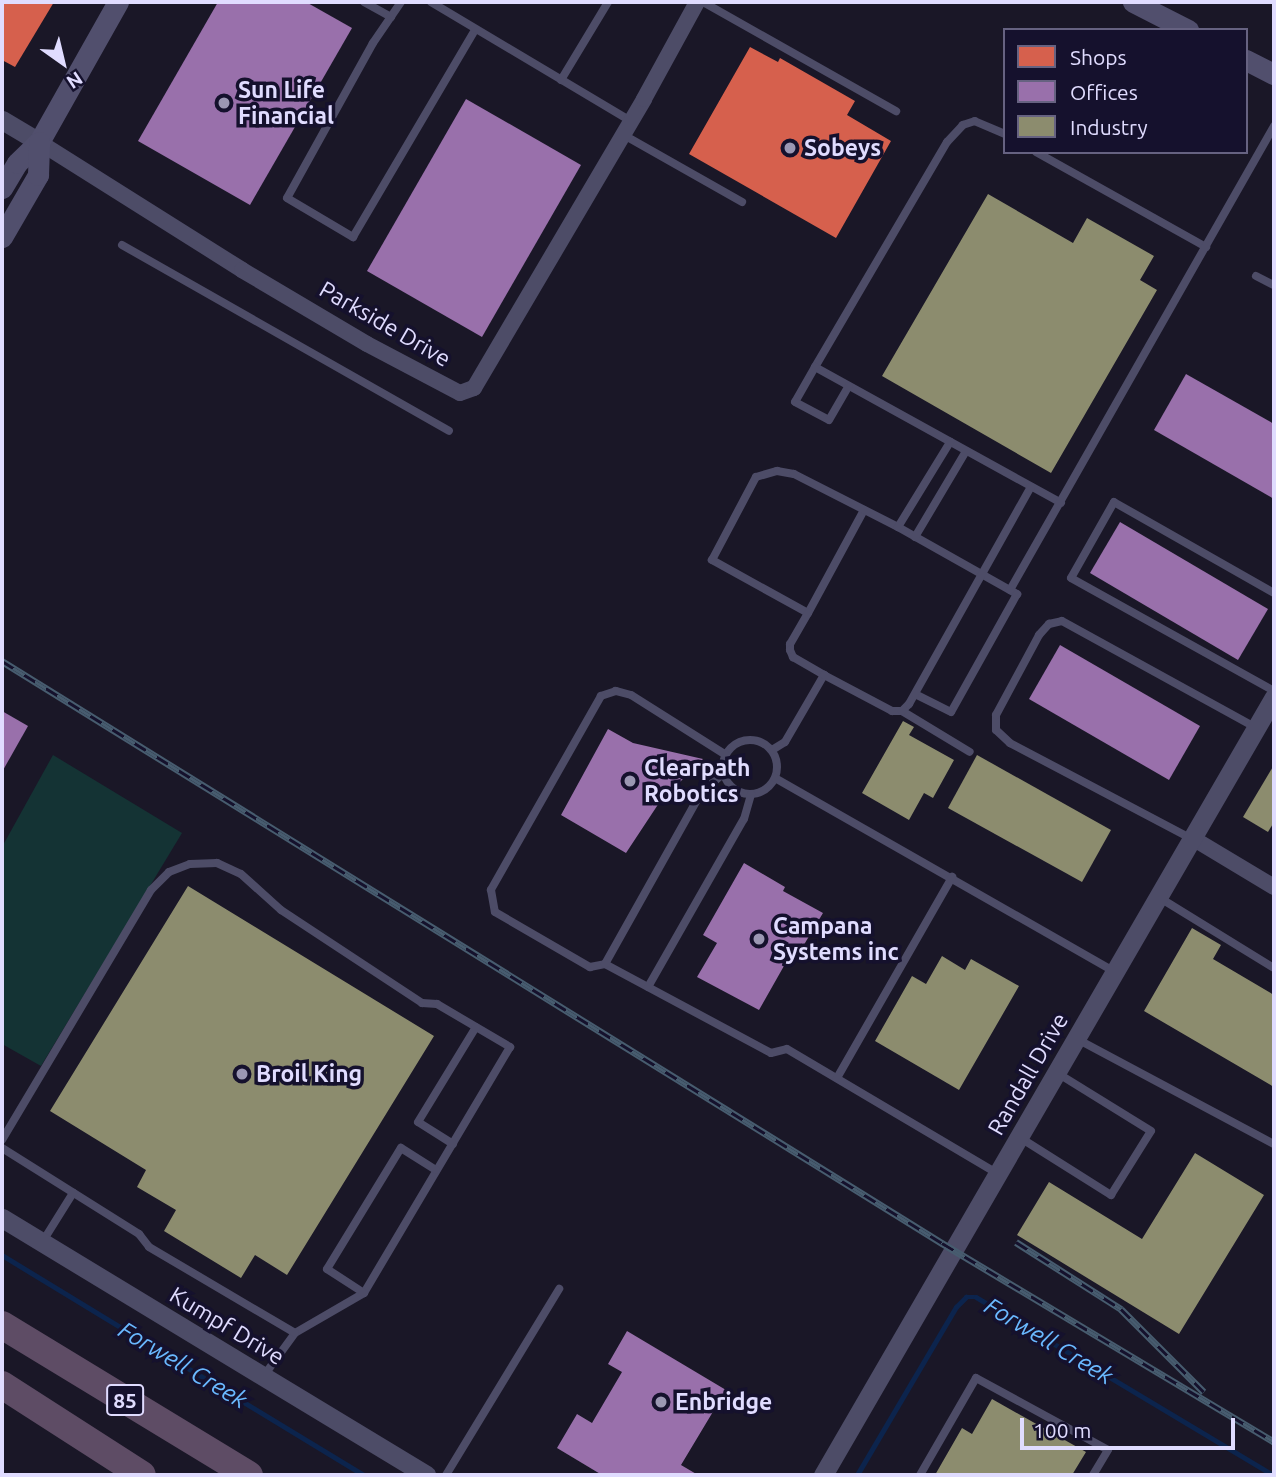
<!DOCTYPE html>
<style>
body{margin:0}
#map{position:relative;width:1276px;height:1477px;overflow:hidden;background:#1a1727;font-family:Ubuntu,sans-serif}
div>[style]{position:absolute}
.green>*{inset:0;background:#143334}
.shops>*{inset:0;background:#d6604d}
.offices>*{inset:0;background:#9970ab}
.industry>*{inset:0;background:#8c8c6e}
.stream>*{height:4.5px;margin:-2.25px;padding:0 2.25px;transform-origin:2.25px;border-radius:2.25px;background:#0c244d}
.service>*{height:8px;margin:-4px;padding:0 4px;transform-origin:4px;border-radius:4px;background:#4d4c67}
.service>.ring{margin:-4px;padding:0;box-sizing:content-box;background:none;border:8px solid #4d4c67;border-radius:50%}
.minor>*{height:16px;margin:-8px;padding:0 8px;transform-origin:8px;border-radius:8px;background:#4d4c67}
.tertiary>*{height:19px;margin:-9.5px;padding:0 9.5px;transform-origin:9.5px;border-radius:9.5px;background:#4d4c67}
.secondary>*{height:21px;margin:-10.5px;padding:0 10.5px;transform-origin:10.5px;border-radius:10.5px;background:#514f6d}
.motorway>*{height:28px;margin:-14px;padding:0 14px;transform-origin:14px;border-radius:14px;background:#5e4c65}
.rail>*{height:7px;margin-top:-3.5px;transform-origin:0;background:repeating-linear-gradient(90deg,#15112d 0 13px,#475c6f 0 26px);box-sizing:border-box;border-block:2px solid #475c6f}
.dots>*{width:19px;height:19px;translate:-50% -50%;box-sizing:border-box;border:4px solid #15112d;border-radius:50%}
span{translate:-50% -50%;white-space:nowrap;text-align:center;line-height:1.15;-webkit-text-stroke:7px #15112d;paint-order:stroke}
.shield-label span{padding:2px 5px;background:#15112d;border:2px solid;border-radius:5px;-webkit-text-stroke-width:0}
.shield-label{font-size:21px;color:#e0dcff;font-weight:700}
.poi-label{font-size:23px;color:#e0dcff;font-weight:700}
.left{translate:0 -50%;text-align:left}
.street-label{font-size:23px;color:#e0dcff}
.water-label{font-size:24px;color:#6ab9ff;font-style:italic}
.frame{position:absolute;inset:0;border:4px solid #e0dcff;pointer-events:none}
.legend{position:absolute;left:1003px;top:28px;width:245px;height:126px;box-sizing:border-box;background:#15112d;border:2px solid #666281;margin:0;padding:9px 12px;list-style:none;font-size:21px;color:#e0dcff}
.legend li{display:flex;align-items:center;gap:14px;height:35px}
.legend b{width:35px;border:2px solid #666281}
.north{position:absolute;left:28px;top:28px;width:70px;height:70px;-webkit-text-stroke:5px #15112d;paint-order:stroke;rotate:146deg;font-size:19px;font-weight:700;line-height:28px;text-align:center;color:#e0dcff}
.north::after{content:'';display:block;margin:auto;width:24px;height:32px;background:#e0dcff;clip-path:polygon(50% 0,100% 100%,50% 72%,0 100%)}
.scale{position:absolute;left:1020px;top:1418px;width:215px;height:32px;box-sizing:border-box;border:4px solid #e0dcff;border-top:0;padding-left:9px;font-size:21px;line-height:24px;white-space:nowrap;color:#e0dcff;-webkit-text-stroke:5px #15112d;paint-order:stroke}
</style>
<div id="map">
<div class="green">
<i style="clip-path:polygon(53px 755px,182px 833px,41px 1066px,2px 1044px,2px 847px)"></i>
</div>
<div class="shops">
<i style="clip-path:polygon(2px 2px,54px 2px,15px 67px,2px 60px)"></i>
<i style="clip-path:polygon(750px 47px,778px 62px,780px 58px,855px 101px,847px 115px,891px 141px,836px 238px,689px 154px)"></i>
</div>
<div class="offices">
<i style="clip-path:polygon(218px 2px,306px 2px,352px 28px,250px 205px,138px 141px)"></i>
<i style="clip-path:polygon(466px 99px,581px 165px,482px 337px,367px 271px)"></i>
<i style="clip-path:polygon(1186px 374px,1274px 424px,1274px 499px,1154px 430px)"></i>
<i style="clip-path:polygon(1120px 522px,1268px 609px,1238px 660px,1090px 573px)"></i>
<i style="clip-path:polygon(1060px 645px,1200px 726px,1169px 780px,1029px 699px)"></i>
<i style="clip-path:polygon(2px 711px,28px 726px,2px 772px)"></i>
<i style="clip-path:polygon(608px 729px,633px 743px,703px 759px,659px 803px,626px 853px,561px 815px)"></i>
<i style="clip-path:polygon(744px 863px,785px 887px,783px 891px,823px 913px,799px 953px,793px 950px,759px 1010px,697px 977px,717px 943px,703px 935px)"></i>
<i style="clip-path:polygon(627px 1331px,726px 1390px,681px 1465px,698px 1475px,602px 1475px,557px 1448px,577px 1414px,592px 1423px,622px 1372px,608px 1364px)"></i>
</div>
<div class="industry">
<i style="clip-path:polygon(988px 194px,1073px 243px,1087px 218px,1154px 256px,1140px 280px,1157px 290px,1051px 473px,882px 376px)"></i>
<i style="clip-path:polygon(903px 721px,914px 727px,909px 735px,954px 760px,933px 798px,924px 793px,909px 820px,862px 793px)"></i>
<i style="clip-path:polygon(977px 755px,1111px 830px,1082px 882px,948px 808px)"></i>
<i style="clip-path:polygon(1274px 765px,1274px 822px,1268px 832px,1243px 817px)"></i>
<i style="clip-path:polygon(188px 886px,434px 1036px,287px 1275px,255px 1255px,241px 1278px,164px 1231px,176px 1210px,137px 1187px,146px 1170px,50px 1111px)"></i>
<i style="clip-path:polygon(1192px 928px,1221px 945px,1213px 959px,1274px 995px,1274px 1087px,1144px 1011px)"></i>
<i style="clip-path:polygon(942px 956px,965px 970px,971px 959px,1019px 986px,959px 1090px,875px 1041px,912px 976px,926px 984px)"></i>
<i style="clip-path:polygon(1195px 1153px,1264px 1195px,1179px 1334px,1017px 1235px,1049px 1182px,1142px 1239px)"></i>
<i style="clip-path:polygon(992px 1399px,1086px 1452px,1072px 1475px,935px 1475px,962px 1428px,972px 1434px)"></i>
</div>
<div class="stream">
<i style="left:2px;top:1255px;width:424px;rotate:31.3deg"></i>
<i style="left:857px;top:1475px;width:195px;rotate:-59.5deg"></i>
<i style="left:956px;top:1307px;width:14px;rotate:-45deg"></i>
<i style="left:966px;top:1297px;width:10px"></i>
<i style="left:976px;top:1297px;width:346px;rotate:30.9deg"></i>
</div>
<div class="service">
<i style="left:364px;top:2px;width:31px;rotate:29deg"></i>
<i style="left:401px;top:2px;width:50px;rotate:124.3deg"></i>
<i style="left:373px;top:43px;width:177px;rotate:119deg"></i>
<i style="left:287px;top:198px;width:77px;rotate:30.6deg"></i>
<i style="left:353px;top:237px;width:240px;rotate:-59.5deg"></i>
<i style="left:431px;top:2px;width:233px;rotate:30.8deg"></i>
<i style="left:703px;top:2px;width:222px;rotate:29.5deg"></i>
<i style="left:561px;top:80px;width:91px;rotate:-58.9deg"></i>
<i style="left:622px;top:134px;width:138px;rotate:29.5deg"></i>
<i style="left:1005px;top:134px;width:33px;rotate:-157deg"></i>
<i style="left:975px;top:121px;width:13px;rotate:162deg"></i>
<i style="left:963px;top:125px;width:23px;rotate:133deg"></i>
<i style="left:947px;top:142px;width:261px;rotate:120.4deg"></i>
<i style="left:815px;top:367px;width:281px;rotate:28.9deg"></i>
<i style="left:1036px;top:152px;width:195px;rotate:29.2deg"></i>
<i style="left:122px;top:245px;width:376px;rotate:29.6deg"></i>
<i style="left:1256px;top:276px;width:20px;rotate:27deg"></i>
<i style="left:815px;top:367px;width:40px;rotate:119.7deg"></i>
<i style="left:795px;top:402px;width:38px;rotate:28deg"></i>
<i style="left:829px;top:420px;width:39px;rotate:-60deg"></i>
<i style="left:864px;top:510px;width:117px;rotate:118.5deg"></i>
<i style="left:808px;top:613px;width:110px;rotate:-151.1deg"></i>
<i style="left:712px;top:560px;width:94px;rotate:-62.1deg"></i>
<i style="left:756px;top:477px;width:22px;rotate:-16deg"></i>
<i style="left:777px;top:471px;width:17px;rotate:10deg"></i>
<i style="left:794px;top:474px;width:117px;rotate:27deg"></i>
<i style="left:898px;top:527px;width:137px;rotate:29.4deg"></i>
<i style="left:1017px;top:594px;width:135px;rotate:119.2deg"></i>
<i style="left:951px;top:712px;width:40px;rotate:-153.4deg"></i>
<i style="left:898px;top:527px;width:100px;rotate:-58.5deg"></i>
<i style="left:915px;top:537px;width:100px;rotate:-59.3deg"></i>
<i style="left:1010px;top:590px;width:534px;rotate:-60.36deg"></i>
<i style="left:1274px;top:593px;width:184px;rotate:-150.4deg"></i>
<i style="left:1114px;top:502px;width:87px;rotate:119.5deg"></i>
<i style="left:1071px;top:578px;width:232px;rotate:29.1deg"></i>
<i style="left:808px;top:613px;width:36px;rotate:120deg"></i>
<i style="left:790px;top:644px;width:6px;rotate:90deg"></i>
<i style="left:790px;top:650px;width:8px;rotate:67deg"></i>
<i style="left:793px;top:657px;width:36px;rotate:30deg"></i>
<i style="left:902px;top:711px;width:79px;rotate:31.1deg"></i>
<i class="ring" style="left:723px;top:740px;width:46px;height:46px"></i>
<i style="left:772px;top:750px;width:15px;rotate:-32deg"></i>
<i style="left:785px;top:742px;width:78px;rotate:-59.8deg"></i>
<i style="left:824px;top:675px;width:77px;rotate:27.9deg"></i>
<i style="left:892px;top:711px;width:10px"></i>
<i style="left:902px;top:711px;width:10px;rotate:-45deg"></i>
<i style="left:909px;top:704px;width:249px;rotate:-60.7deg"></i>
<i style="left:726px;top:755px;width:112px;rotate:-147.7deg"></i>
<i style="left:631px;top:695px;width:16px;rotate:-165deg"></i>
<i style="left:616px;top:691px;width:16px;rotate:162deg"></i>
<i style="left:601px;top:696px;width:223px;rotate:119.6deg"></i>
<i style="left:491px;top:890px;width:22px;rotate:80deg"></i>
<i style="left:495px;top:912px;width:110px;rotate:30.1deg"></i>
<i style="left:590px;top:967px;width:15px;rotate:-11deg"></i>
<i style="left:605px;top:964px;width:188px;rotate:28.2deg"></i>
<i style="left:771px;top:1053px;width:16px;rotate:-14deg"></i>
<i style="left:787px;top:1049px;width:244px;rotate:30.6deg"></i>
<i style="left:775px;top:778px;width:389px;rotate:29.7deg"></i>
<i style="left:1192px;top:839px;width:206px;rotate:-152.2deg"></i>
<i style="left:1010px;top:743px;width:19px;rotate:-137deg"></i>
<i style="left:996px;top:730px;width:15px;rotate:-90deg"></i>
<i style="left:996px;top:715px;width:91px;rotate:-61.7deg"></i>
<i style="left:1039px;top:635px;width:15px;rotate:-48deg"></i>
<i style="left:1049px;top:624px;width:13px;rotate:-13deg"></i>
<i style="left:1062px;top:621px;width:222px;rotate:28.8deg"></i>
<i style="left:1160px;top:898px;width:134px;rotate:31.6deg"></i>
<i style="left:605px;top:964px;width:196px;rotate:-60.7deg"></i>
<i style="left:701px;top:793px;width:30px;rotate:-41deg"></i>
<i style="left:648px;top:987px;width:193px;rotate:-60.3deg"></i>
<i style="left:744px;top:819px;width:26px;rotate:-74deg"></i>
<i style="left:1077px;top:1039px;width:223px;rotate:28.1deg"></i>
<i style="left:837px;top:1078px;width:232px;rotate:-60.2deg"></i>
<i style="left:1019px;top:1137px;width:109px;rotate:32.2deg"></i>
<i style="left:1111px;top:1195px;width:75px;rotate:-58deg"></i>
<i style="left:1151px;top:1131px;width:110px;rotate:-148.3deg"></i>
<i style="left:2px;top:1140px;width:291px;rotate:-59.2deg"></i>
<i style="left:151px;top:890px;width:25px;rotate:-45deg"></i>
<i style="left:169px;top:872px;width:22px;rotate:-21deg"></i>
<i style="left:190px;top:864px;width:27px;rotate:-2deg"></i>
<i style="left:217px;top:863px;width:26px;rotate:25deg"></i>
<i style="left:241px;top:874px;width:54px;rotate:42deg"></i>
<i style="left:281px;top:910px;width:169px;rotate:33.4deg"></i>
<i style="left:422px;top:1003px;width:15px;rotate:4deg"></i>
<i style="left:437px;top:1004px;width:85px;rotate:30.5deg"></i>
<i style="left:510px;top:1047px;width:286px;rotate:120.7deg"></i>
<i style="left:364px;top:1293px;width:80px;rotate:149.9deg"></i>
<i style="left:295px;top:1333px;width:54px;rotate:126deg"></i>
<i style="left:453px;top:1144px;width:41px;rotate:-147.8deg"></i>
<i style="left:418px;top:1122px;width:111px;rotate:-58.6deg"></i>
<i style="left:2px;top:1148px;width:162px;rotate:32.1deg"></i>
<i style="left:139px;top:1234px;width:16px;rotate:52deg"></i>
<i style="left:149px;top:1247px;width:169px;rotate:30.5deg"></i>
<i style="left:43px;top:1241px;width:57px;rotate:-58deg"></i>
<i style="left:364px;top:1293px;width:44px;rotate:-147deg"></i>
<i style="left:327px;top:1269px;width:142px;rotate:-58.6deg"></i>
<i style="left:401px;top:1148px;width:41px;rotate:32.2deg"></i>
<i style="left:446px;top:1475px;width:218px;rotate:-58.7deg"></i>
<i style="left:920px;top:1475px;width:112px;rotate:-60deg"></i>
<i style="left:976px;top:1378px;width:150px;rotate:28.6deg"></i>
<i style="left:1108px;top:1450px;width:29px;rotate:121deg"></i>
</div>
<div class="minor">
<i style="left:39px;top:142px;width:240px;rotate:32.2deg"></i>
<i style="left:242px;top:270px;width:145px;rotate:30.6deg"></i>
<i style="left:367px;top:344px;width:105px;rotate:27.8deg"></i>
<i style="left:460px;top:393px;width:15px;rotate:-20deg"></i>
<i style="left:474px;top:388px;width:335px;rotate:-59.5deg"></i>
<i style="left:644px;top:99px;width:111px;rotate:-61.3deg"></i>
<i style="left:1194px;top:839px;width:93px;rotate:31deg"></i>
</div>
<div class="tertiary">
<i style="left:2px;top:120px;width:43px;rotate:30.7deg"></i>
<i style="left:2px;top:1218px;width:496px;rotate:31.2deg"></i>
<i style="left:823px;top:1475px;width:899px;rotate:-59.9deg"></i>
</div>
<div class="secondary">
<i style="left:1133px;top:2px;width:62px;rotate:27deg"></i>
<i style="left:1246px;top:60px;width:31px;rotate:27deg"></i>
<i style="left:2px;top:188px;width:29px;rotate:-59deg"></i>
<i style="left:17px;top:163px;width:30px;rotate:-44deg"></i>
<i style="left:39px;top:142px;width:161px;rotate:-60.6deg"></i>
<i style="left:2px;top:237px;width:72px;rotate:-59.9deg"></i>
<i style="left:38px;top:175px;width:33px;rotate:-88deg"></i>
</div>
<div class="motorway">
<i style="left:2px;top:1325px;width:289px;rotate:31.3deg"></i>
<i style="left:2px;top:1385px;width:166px;rotate:32.7deg"></i>
</div>
<div class="rail">
<i style="left:2px;top:661px;width:1106px;rotate:31.76deg"></i>
<i style="left:942px;top:1243px;width:387px;rotate:30.9deg"></i>
<i style="left:1016px;top:1242px;width:125px;rotate:32.5deg"></i>
<i style="left:1121px;top:1309px;width:117px;rotate:45deg"></i>
</div>
<div class="dots">
<i style="left:224px;top:103px;background:#9b97b3"></i>
<i style="left:790px;top:148px;background:#9b97b3"></i>
<i style="left:630px;top:781px;background:#9b97b3"></i>
<i style="left:759px;top:939px;background:#9b97b3"></i>
<i style="left:242px;top:1074px;background:#9b97b3"></i>
<i style="left:661px;top:1402px;background:#9b97b3"></i>
</div>
<div class="shield-label">
<span style="left:125px;top:1400px">85</span>
</div>
<div class="poi-label">
<span class="left" style="left:238px;top:103px">Sun Life<br>Financial</span>
<span class="left" style="left:804px;top:148px">Sobeys</span>
<span class="left" style="left:644px;top:781px">Clearpath<br>Robotics</span>
<span class="left" style="left:773px;top:939px">Campana<br>Systems inc</span>
<span class="left" style="left:256px;top:1074px">Broil King</span>
<span class="left" style="left:675px;top:1402px">Enbridge</span>
</div>
<div class="street-label">
<span style="left:385px;top:324px;rotate:30deg">Parkside Drive</span>
<span style="left:1028px;top:1074px;rotate:-60deg">Randall Drive</span>
<span style="left:227px;top:1326px;rotate:31deg">Kumpf Drive</span>
</div>
<div class="water-label">
<span style="left:1049px;top:1341px;rotate:31deg">Forwell Creek</span>
<span style="left:183px;top:1365px;rotate:31deg">Forwell Creek</span>
</div>
<div class="frame"></div>
<ul class="legend">
<li><b style="height:19px;background:#d6604d"></b>Shops</li>
<li><b style="height:19px;background:#9970ab"></b>Offices</li>
<li><b style="height:19px;background:#8c8c6e"></b>Industry</li>
</ul>
<div class="north">N</div>
<div class="scale">100 m</div>
</div>
